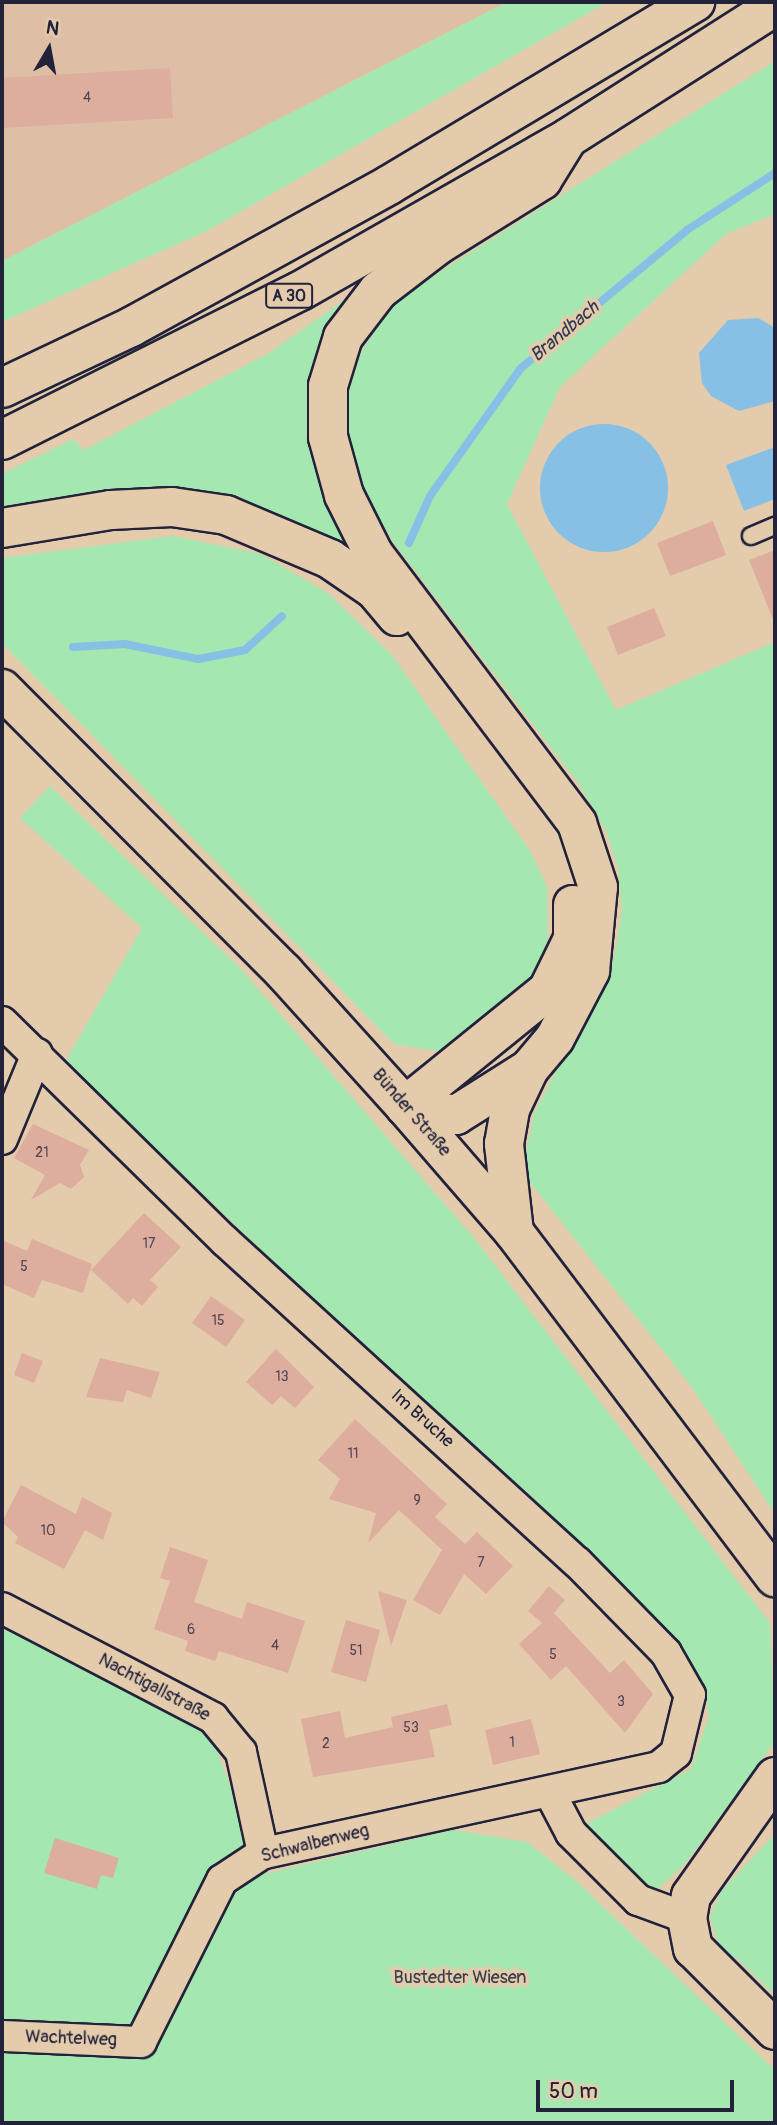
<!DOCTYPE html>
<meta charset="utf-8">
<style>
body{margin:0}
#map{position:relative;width:777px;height:2125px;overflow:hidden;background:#e4cbac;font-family:Pangolin,sans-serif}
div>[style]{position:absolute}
.built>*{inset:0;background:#debfa6}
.green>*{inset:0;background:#a4e7b1}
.water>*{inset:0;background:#87c0e5}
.round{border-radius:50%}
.stream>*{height:8px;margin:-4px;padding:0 4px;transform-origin:4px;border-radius:4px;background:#87c0e5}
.building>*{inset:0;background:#ddad9e}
.roads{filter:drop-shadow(2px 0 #22223b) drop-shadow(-2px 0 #22223b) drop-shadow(0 2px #22223b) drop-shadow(0 -2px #22223b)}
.service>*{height:16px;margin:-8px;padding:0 8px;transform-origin:8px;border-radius:8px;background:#e4cbac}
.minor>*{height:30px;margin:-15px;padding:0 15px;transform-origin:15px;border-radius:15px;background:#e4cbac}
.tertiary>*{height:38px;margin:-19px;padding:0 19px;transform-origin:19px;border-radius:19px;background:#e4cbac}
.secondary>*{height:38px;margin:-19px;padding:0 19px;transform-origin:19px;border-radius:19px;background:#e4cbac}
.motorway>*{height:38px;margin:-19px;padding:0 19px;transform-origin:19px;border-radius:19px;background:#e4cbac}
span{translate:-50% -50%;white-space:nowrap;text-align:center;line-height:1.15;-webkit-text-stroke:7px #e4cbac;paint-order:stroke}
.number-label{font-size:14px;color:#514554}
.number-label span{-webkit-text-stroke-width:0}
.shield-label span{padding:2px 5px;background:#e4cbac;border:2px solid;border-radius:5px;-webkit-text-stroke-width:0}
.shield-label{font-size:16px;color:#22223b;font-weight:700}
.street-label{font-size:18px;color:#22223b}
.park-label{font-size:18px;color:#36404d}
.water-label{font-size:19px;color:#313a54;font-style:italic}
.frame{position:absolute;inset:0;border:4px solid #22223b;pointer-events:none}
.north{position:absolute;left:14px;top:14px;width:70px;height:70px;-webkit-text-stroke:5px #e4cbac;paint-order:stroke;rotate:10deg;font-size:19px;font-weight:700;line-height:28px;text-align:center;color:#22223b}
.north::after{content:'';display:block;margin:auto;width:24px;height:32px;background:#22223b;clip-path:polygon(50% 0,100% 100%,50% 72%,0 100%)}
.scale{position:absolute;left:536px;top:2080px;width:198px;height:32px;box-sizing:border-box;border:4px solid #22223b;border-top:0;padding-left:9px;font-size:21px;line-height:24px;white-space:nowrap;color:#22223b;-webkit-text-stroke:5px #e4cbac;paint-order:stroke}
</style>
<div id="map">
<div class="built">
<i style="clip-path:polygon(2px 2px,507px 2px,2px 261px)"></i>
</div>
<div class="green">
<i style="clip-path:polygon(507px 2px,608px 2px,205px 232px,2px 322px,2px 261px)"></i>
<i style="clip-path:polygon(775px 61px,775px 214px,726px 234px,560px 387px,507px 504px,616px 710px,775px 642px,775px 1514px,693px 1389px,529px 1181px,525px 1156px,534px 1114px,614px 958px,622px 910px,618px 867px,606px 831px,579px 784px,392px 541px,362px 486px,347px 432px,348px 393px,362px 350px,398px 298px)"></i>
<i style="clip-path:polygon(364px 286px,328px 343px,372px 568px,298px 528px,2px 516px,2px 474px,73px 439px,84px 450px,269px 353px)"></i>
<i style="clip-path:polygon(173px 536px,261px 554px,328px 593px,391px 654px,531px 852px,547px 887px,548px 940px,525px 993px,443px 1052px,394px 1044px,2px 643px,2px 558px)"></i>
<i style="clip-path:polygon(50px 786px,241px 969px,474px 1238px,770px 1623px,775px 1742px,685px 1864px,659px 1888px,640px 1885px,584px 1825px,691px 1769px,709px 1716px,704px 1685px,664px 1636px,65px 1062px,142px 928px,20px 818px)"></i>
<i style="clip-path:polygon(2px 1628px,210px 1733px,264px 1874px,453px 1830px,527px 1842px,575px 1880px,775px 2070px,775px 2123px,2px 2123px)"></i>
<i style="clip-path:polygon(775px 1834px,775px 1995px,736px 1958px,722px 1956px,710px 1917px,722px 1890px)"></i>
</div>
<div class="water">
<i style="clip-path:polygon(758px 318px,775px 328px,775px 401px,739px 411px,711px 396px,702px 383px,699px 353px,728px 320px)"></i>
<i class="round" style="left:540px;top:424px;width:128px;height:128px"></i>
<i style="clip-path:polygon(775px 447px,775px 499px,744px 511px,726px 465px)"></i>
</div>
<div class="stream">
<i style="left:409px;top:543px;width:51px;rotate:-65.9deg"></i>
<i style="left:430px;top:496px;width:157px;rotate:-54.6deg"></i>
<i style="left:521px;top:368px;width:216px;rotate:-39.7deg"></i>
<i style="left:687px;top:230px;width:105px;rotate:-32.9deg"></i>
<i style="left:73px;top:647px;width:52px;rotate:-3.3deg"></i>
<i style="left:125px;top:644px;width:75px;rotate:11.6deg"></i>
<i style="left:198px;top:659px;width:48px;rotate:-10.8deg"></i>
<i style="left:245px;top:650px;width:50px;rotate:-42.6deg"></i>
</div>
<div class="building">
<i style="clip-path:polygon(170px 68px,173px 118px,2px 128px,2px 78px)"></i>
<i style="clip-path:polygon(713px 521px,726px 555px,670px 576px,657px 543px)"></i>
<i style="clip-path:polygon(775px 550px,775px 622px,774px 622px,749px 560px)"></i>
<i style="clip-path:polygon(654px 608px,666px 636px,618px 655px,607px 627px)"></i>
<i style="clip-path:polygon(33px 1124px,89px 1150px,80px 1165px,84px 1177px,71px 1189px,60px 1183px,31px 1200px,45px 1175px,14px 1158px)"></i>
<i style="clip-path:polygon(144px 1213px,181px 1247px,150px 1280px,158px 1287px,142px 1306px,133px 1298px,128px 1304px,91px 1270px)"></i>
<i style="clip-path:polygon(32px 1239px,92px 1264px,83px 1293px,42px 1280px,34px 1298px,2px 1284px,2px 1240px,27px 1251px)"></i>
<i style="clip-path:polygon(211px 1296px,245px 1320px,226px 1347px,192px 1323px)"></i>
<i style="clip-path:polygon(276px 1349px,314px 1387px,295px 1408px,281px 1396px,272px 1405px,246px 1382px)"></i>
<i style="clip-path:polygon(22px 1353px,43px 1361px,34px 1383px,14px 1375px)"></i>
<i style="clip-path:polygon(100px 1358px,160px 1372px,151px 1398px,127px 1390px,123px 1402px,86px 1397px)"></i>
<i style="clip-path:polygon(355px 1419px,447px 1504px,435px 1517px,465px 1544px,477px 1532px,513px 1566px,486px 1594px,464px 1574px,440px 1615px,413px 1600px,442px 1550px,399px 1510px,368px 1543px,376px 1513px,329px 1499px,340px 1479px,318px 1460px)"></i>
<i style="clip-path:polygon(21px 1485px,76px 1514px,82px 1497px,112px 1513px,103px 1540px,85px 1530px,64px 1569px,15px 1543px,18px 1537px,2px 1522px)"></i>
<i style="clip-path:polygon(170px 1547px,208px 1560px,194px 1602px,242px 1619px,247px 1602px,305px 1621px,288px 1673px,219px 1651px,215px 1661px,185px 1651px,188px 1641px,154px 1629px,170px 1581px,160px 1578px)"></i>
<i style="clip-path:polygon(549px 1586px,565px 1600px,554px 1613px,610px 1673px,624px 1660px,653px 1694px,625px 1733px,566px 1666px,551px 1680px,519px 1644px,542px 1623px,528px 1611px)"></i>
<i style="clip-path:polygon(378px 1591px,407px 1600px,391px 1646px)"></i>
<i style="clip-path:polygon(346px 1620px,380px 1630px,366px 1682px,331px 1672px)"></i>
<i style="clip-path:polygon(447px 1704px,452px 1725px,429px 1730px,435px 1757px,313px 1777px,301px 1719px,340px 1711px,345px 1738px,393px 1727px,391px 1717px)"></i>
<i style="clip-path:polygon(531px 1719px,540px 1754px,493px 1765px,485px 1730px)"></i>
<i style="clip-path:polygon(55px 1838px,119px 1858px,113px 1878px,101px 1875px,97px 1889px,44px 1873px)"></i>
</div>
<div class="roads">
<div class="service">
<i style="left:751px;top:536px;width:26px;rotate:-23deg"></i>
</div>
<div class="minor">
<i style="left:2px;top:1022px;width:313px;rotate:44.5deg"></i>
<i style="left:225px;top:1241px;width:476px;rotate:42.4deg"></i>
<i style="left:577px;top:1562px;width:127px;rotate:45.6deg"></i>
<i style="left:666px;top:1653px;width:48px;rotate:60.3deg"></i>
<i style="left:690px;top:1695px;width:60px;rotate:103.6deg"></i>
<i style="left:676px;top:1753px;width:22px;rotate:141deg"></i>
<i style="left:659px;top:1767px;width:405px;rotate:167.7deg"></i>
<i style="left:263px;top:1853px;width:49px;rotate:146.6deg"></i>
<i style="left:222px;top:1880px;width:181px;rotate:116.6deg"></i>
<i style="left:141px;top:2042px;width:139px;rotate:-177.5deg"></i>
<i style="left:2px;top:1139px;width:92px;rotate:-67.6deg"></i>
<i style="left:2px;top:1608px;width:238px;rotate:27.5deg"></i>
<i style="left:213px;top:1718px;width:44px;rotate:50.5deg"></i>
<i style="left:241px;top:1752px;width:103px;rotate:77.7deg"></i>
<i style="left:550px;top:1793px;width:45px;rotate:62.3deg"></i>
<i style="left:571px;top:1833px;width:95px;rotate:45deg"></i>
<i style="left:638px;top:1900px;width:52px;rotate:20.2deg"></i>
</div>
<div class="tertiary">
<i style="left:775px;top:1777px;width:146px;rotate:125.2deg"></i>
<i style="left:691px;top:1896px;width:22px;rotate:100deg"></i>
<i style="left:687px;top:1918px;width:31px;rotate:79deg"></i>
<i style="left:693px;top:1948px;width:116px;rotate:45deg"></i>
</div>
<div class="secondary">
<i style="left:2px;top:689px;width:400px;rotate:45.1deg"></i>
<i style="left:284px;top:972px;width:181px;rotate:47.9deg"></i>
<i style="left:405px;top:1106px;width:167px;rotate:49.1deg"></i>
<i style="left:514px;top:1232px;width:433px;rotate:52.9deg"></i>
</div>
<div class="motorway">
<i style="left:2px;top:388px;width:143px;rotate:-25.3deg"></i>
<i style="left:131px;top:327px;width:294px;rotate:-28.8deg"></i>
<i style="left:389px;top:185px;width:357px;rotate:-30.9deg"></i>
<i style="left:2px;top:440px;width:333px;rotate:-26.6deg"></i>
<i style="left:300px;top:291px;width:309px;rotate:-29.7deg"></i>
<i style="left:568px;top:138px;width:246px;rotate:-32.5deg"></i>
<i style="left:2px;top:528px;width:110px;rotate:-9.4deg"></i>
<i style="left:111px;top:510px;width:61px;rotate:-2.8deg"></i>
<i style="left:172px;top:507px;width:55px;rotate:8.4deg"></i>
<i style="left:226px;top:515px;width:113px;rotate:22.9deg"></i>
<i style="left:330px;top:559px;width:55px;rotate:34.6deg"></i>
<i style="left:375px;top:590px;width:34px;rotate:50deg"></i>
<i style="left:405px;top:1106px;width:52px;rotate:10deg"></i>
<i style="left:456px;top:1115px;width:86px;rotate:-32.2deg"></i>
<i style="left:529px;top:1069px;width:40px;rotate:-50deg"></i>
<i style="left:555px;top:1038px;width:76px;rotate:-62.4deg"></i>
<i style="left:590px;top:971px;width:84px;rotate:-84.6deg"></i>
<i style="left:598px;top:887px;width:67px;rotate:-108.2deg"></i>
<i style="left:577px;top:823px;width:338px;rotate:-127.1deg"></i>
<i style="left:373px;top:553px;width:65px;rotate:-116.6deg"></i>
<i style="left:344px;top:495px;width:60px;rotate:-105.4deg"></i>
<i style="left:328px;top:437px;width:51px;rotate:-90deg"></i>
<i style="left:328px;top:386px;width:51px;rotate:-73deg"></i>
<i style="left:343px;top:337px;width:58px;rotate:-52.7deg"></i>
<i style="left:378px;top:291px;width:76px;rotate:-37.5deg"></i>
<i style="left:438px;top:245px;width:123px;rotate:-32deg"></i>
<i style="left:542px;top:180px;width:49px;rotate:-58.2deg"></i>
<i style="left:405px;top:1106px;width:184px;rotate:-39deg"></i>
<i style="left:548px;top:990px;width:57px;rotate:-63.9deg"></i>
<i style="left:573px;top:939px;width:34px;rotate:-90deg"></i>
<i style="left:514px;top:1232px;width:89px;rotate:-96.5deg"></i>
<i style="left:504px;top:1144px;width:36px;rotate:-80deg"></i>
<i style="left:510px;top:1109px;width:44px;rotate:-64.6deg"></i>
</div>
</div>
<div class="number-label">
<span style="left:87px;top:98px">4</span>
<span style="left:42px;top:1153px">21</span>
<span style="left:149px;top:1244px">17</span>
<span style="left:24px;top:1267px">5</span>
<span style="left:218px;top:1321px">15</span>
<span style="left:282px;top:1377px">13</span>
<span style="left:353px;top:1454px">11</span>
<span style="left:417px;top:1501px">9</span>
<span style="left:48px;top:1531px">10</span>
<span style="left:481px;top:1563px">7</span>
<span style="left:191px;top:1630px">6</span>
<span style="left:275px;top:1646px">4</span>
<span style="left:356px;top:1651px">51</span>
<span style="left:553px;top:1655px">5</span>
<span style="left:621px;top:1702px">3</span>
<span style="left:411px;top:1728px">53</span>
<span style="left:512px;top:1743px">1</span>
<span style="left:326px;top:1744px">2</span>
</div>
<div class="shield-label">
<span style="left:289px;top:296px">A 30</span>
</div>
<div class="street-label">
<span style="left:411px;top:1113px;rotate:49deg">Bünder Straße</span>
<span style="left:422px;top:1419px;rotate:42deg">Im Bruche</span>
<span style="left:154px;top:1688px;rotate:28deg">Nachtigallstraße</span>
<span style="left:315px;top:1844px;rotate:-14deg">Schwalbenweg</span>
<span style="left:71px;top:2039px;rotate:2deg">Wachtelweg</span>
</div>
<div class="park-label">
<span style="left:460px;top:1978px">Bustedter Wiesen</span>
</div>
<div class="water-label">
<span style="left:565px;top:332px;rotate:-40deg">Brandbach</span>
</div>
<div class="frame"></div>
<div class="north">N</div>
<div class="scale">50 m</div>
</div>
